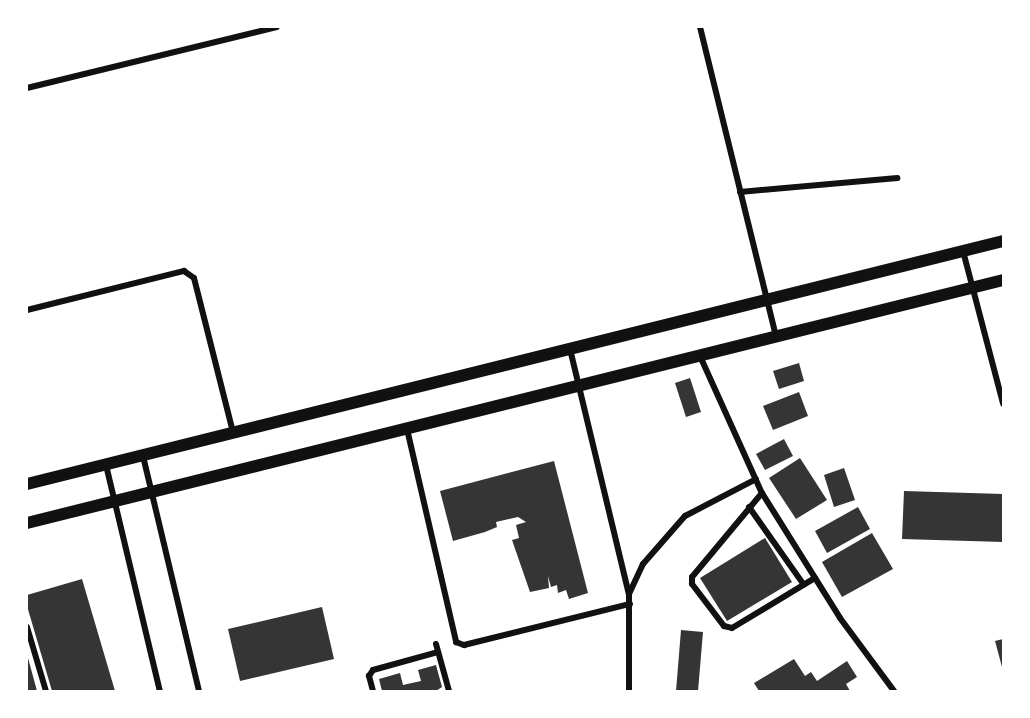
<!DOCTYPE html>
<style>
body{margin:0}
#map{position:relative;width:1030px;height:718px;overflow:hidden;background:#fff;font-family:Manrope,sans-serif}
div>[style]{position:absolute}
.building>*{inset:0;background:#353535}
.minor>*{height:6px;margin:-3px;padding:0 3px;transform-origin:3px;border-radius:3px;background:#111}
.secondary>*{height:12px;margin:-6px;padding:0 6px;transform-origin:6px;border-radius:6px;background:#111}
span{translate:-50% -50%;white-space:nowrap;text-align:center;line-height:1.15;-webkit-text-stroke:4.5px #fff;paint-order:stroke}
.frame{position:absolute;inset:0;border:28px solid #fff;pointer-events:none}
</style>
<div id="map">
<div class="building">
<i style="clip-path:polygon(799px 363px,804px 381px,779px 389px,773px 371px)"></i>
<i style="clip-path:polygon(690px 378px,701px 412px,686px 417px,675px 383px)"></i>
<i style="clip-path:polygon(799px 392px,808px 416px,773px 430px,763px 406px)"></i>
<i style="clip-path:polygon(784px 439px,793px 456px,765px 470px,756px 454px)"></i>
<i style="clip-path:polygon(800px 458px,827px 500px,796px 519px,769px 478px)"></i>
<i style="clip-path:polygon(554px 461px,588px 593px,569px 599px,566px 590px,558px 593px,557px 585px,551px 587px,548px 576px,549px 588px,530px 592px,512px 540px,519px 538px,516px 525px,526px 522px,518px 517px,496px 522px,497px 527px,485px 532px,453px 541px,440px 491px)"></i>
<i style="clip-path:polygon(844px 468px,855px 500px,834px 507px,824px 475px)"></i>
<i style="clip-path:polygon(904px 491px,1003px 494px,1003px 542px,902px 539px)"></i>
<i style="clip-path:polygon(858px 507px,870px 529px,827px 553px,815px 531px)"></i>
<i style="clip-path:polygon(872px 533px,893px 569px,842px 597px,822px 562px)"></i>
<i style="clip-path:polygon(765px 538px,792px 582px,727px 621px,700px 578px)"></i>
<i style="clip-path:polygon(82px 579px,115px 691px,52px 691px,27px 606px,27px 595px)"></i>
<i style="clip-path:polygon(322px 607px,334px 659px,240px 681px,228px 629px)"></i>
<i style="clip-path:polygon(681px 630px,703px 632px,698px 691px,676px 691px)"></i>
<i style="clip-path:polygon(1003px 639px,1003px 667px,1002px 667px,995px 641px)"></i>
<i style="clip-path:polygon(27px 658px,28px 658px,37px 691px,27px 691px)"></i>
<i style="clip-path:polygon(794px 659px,805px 676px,811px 672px,817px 681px,847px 661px,857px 677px,846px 684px,850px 691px,759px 691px,754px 683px)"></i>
<i style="clip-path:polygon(436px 665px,442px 687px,436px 691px,382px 691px,379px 679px,400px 673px,403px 685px,421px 681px,418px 670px)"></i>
</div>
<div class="minor">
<i style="left:700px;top:27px;width:318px;rotate:76.2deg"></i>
<i style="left:27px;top:88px;width:257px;rotate:-13.7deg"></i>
<i style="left:740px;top:192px;width:158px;rotate:-5.1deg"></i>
<i style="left:963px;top:251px;width:158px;rotate:75.3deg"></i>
<i style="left:27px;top:310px;width:162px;rotate:-14deg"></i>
<i style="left:184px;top:271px;width:12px;rotate:35deg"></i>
<i style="left:194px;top:278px;width:159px;rotate:75.8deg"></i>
<i style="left:570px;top:349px;width:252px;rotate:76.5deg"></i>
<i style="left:629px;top:594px;width:97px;rotate:90deg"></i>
<i style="left:700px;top:356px;width:150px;rotate:65.7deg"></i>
<i style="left:762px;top:493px;width:147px;rotate:58deg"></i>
<i style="left:840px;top:618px;width:91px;rotate:53.5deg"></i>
<i style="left:407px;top:429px;width:219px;rotate:77deg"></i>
<i style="left:456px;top:642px;width:9px;rotate:21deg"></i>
<i style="left:464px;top:645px;width:171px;rotate:-13.9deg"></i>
<i style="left:143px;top:456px;width:242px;rotate:76.6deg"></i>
<i style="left:106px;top:465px;width:232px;rotate:76.6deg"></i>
<i style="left:762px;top:493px;width:109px;rotate:129.8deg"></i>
<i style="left:692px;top:577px;width:7px;rotate:90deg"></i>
<i style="left:692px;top:584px;width:53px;rotate:52.7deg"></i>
<i style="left:724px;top:626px;width:8px;rotate:14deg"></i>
<i style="left:732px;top:628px;width:97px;rotate:-31.1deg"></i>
<i style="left:749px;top:507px;width:95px;rotate:54.8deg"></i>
<i style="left:629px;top:594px;width:33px;rotate:-65deg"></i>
<i style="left:643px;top:564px;width:64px;rotate:-48.8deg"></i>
<i style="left:685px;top:516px;width:80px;rotate:-27.5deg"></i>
<i style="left:27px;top:627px;width:67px;rotate:73.5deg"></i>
<i style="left:436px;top:644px;width:49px;rotate:74.5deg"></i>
<i style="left:373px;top:691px;width:16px;rotate:-105deg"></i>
<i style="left:369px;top:676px;width:7px;rotate:-56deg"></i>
<i style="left:373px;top:670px;width:67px;rotate:-15.5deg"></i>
</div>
<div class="secondary">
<i style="left:27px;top:484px;width:1006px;rotate:-13.98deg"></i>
<i style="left:27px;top:523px;width:1006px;rotate:-13.98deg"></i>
</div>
<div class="frame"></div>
</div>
